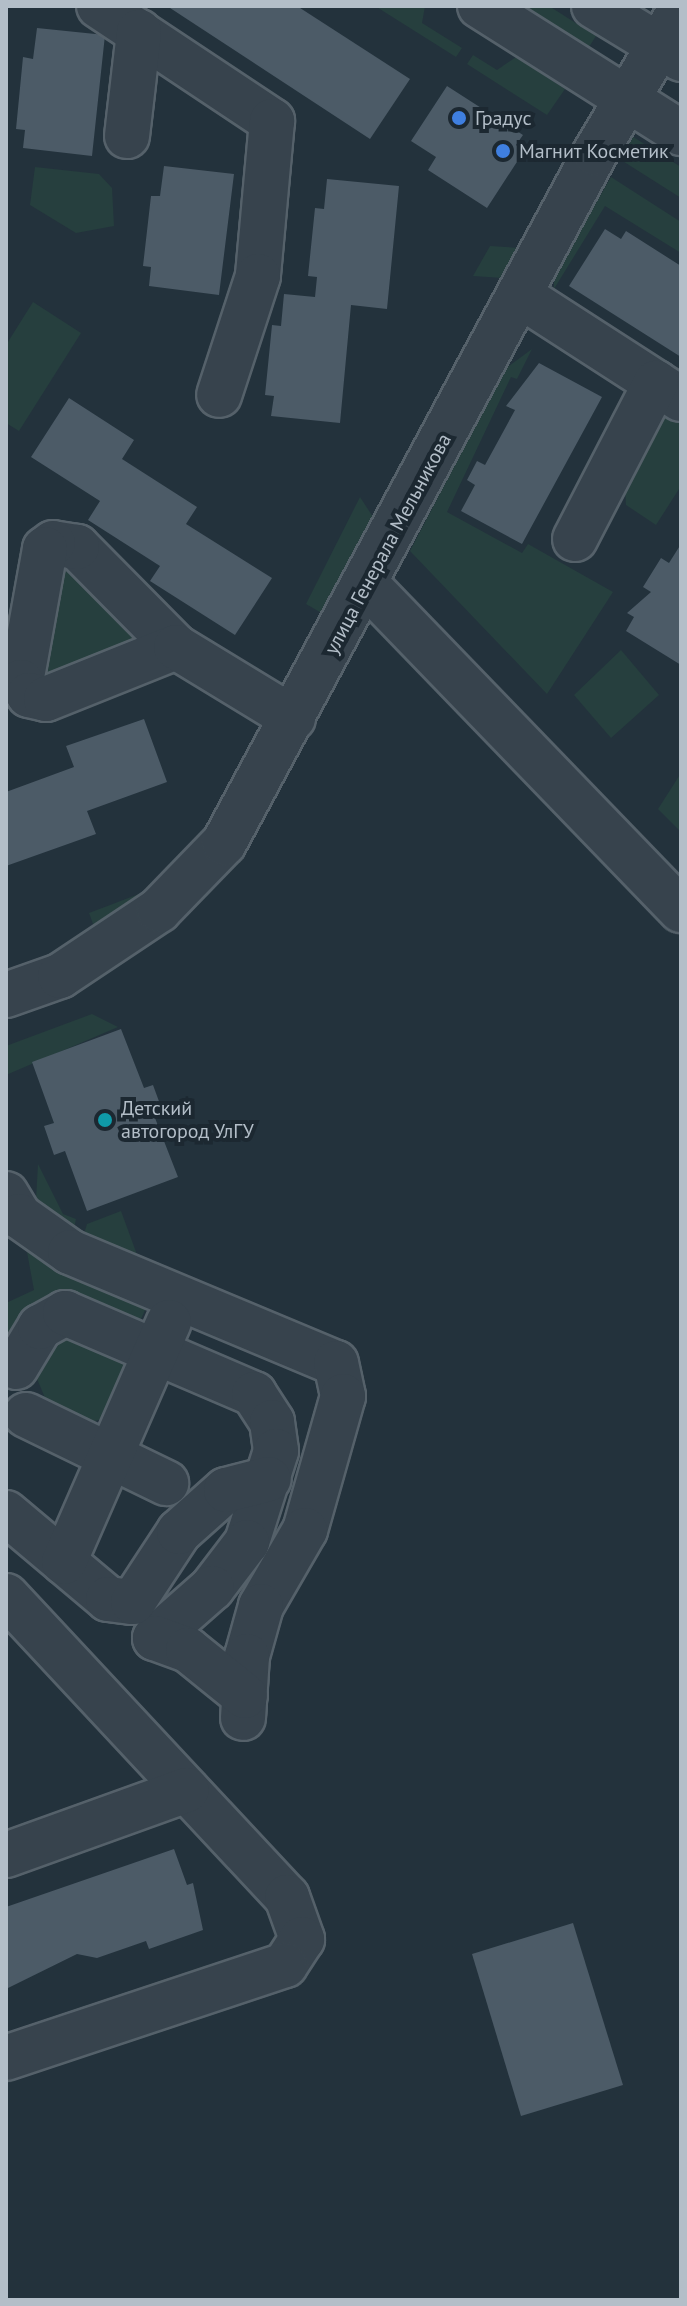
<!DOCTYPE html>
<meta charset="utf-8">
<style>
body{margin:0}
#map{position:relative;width:687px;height:2306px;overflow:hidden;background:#23323c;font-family:"PT Sans",sans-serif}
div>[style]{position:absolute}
.green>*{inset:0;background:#263f3e}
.building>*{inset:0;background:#4c5b67}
.roads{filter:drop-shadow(2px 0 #55616a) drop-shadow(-2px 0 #55616a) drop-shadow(0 2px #55616a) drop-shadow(0 -2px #55616a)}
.minor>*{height:44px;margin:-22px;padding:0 22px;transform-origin:22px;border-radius:22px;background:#37434d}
.dots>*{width:22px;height:22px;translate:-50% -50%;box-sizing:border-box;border:4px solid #1c2831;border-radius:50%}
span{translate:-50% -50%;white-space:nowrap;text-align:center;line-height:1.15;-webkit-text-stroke:8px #1c2831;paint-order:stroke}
.poi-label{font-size:20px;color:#b3bec8}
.left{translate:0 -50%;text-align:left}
.street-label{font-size:20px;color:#b3bec8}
.frame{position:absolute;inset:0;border:8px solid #b3bec8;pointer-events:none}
</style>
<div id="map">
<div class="green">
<i style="clip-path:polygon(375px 6px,425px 6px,422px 23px,462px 48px,456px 57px)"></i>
<i style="clip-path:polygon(524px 6px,549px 6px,596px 36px,589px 47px)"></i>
<i style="clip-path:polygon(473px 55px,497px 70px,516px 57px,565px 89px,547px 115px,467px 64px)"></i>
<i style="clip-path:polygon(627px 133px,681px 167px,681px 198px,610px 153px)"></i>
<i style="clip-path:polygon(35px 167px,99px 174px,112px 188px,114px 226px,76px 233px,30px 205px)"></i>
<i style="clip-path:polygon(611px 177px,681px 222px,681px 253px,605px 206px,554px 289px,554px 276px)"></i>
<i style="clip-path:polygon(490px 246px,520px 248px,503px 278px,473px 276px)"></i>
<i style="clip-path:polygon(33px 302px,81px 333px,19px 431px,6px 423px,6px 345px)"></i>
<i style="clip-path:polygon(532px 349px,517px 379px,511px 377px,447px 512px,522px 553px,528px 544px,613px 592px,547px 694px,410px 551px,505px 369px)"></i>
<i style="clip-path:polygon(664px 415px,681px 420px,681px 486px,656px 525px,626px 505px,625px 488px)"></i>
<i style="clip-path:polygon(360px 497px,375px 520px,325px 615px,306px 604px)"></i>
<i style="clip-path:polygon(63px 567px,138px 641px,52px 686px,37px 666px)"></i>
<i style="clip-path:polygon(621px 650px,659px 695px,611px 738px,574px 695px)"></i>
<i style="clip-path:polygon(681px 773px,681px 832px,658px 809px)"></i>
<i style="clip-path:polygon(139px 894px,125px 911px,96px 932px,89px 913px)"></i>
<i style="clip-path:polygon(92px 1014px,118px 1027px,6px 1075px,6px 1046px)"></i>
<i style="clip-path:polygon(38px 1164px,63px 1214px,76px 1219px,73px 1233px,36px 1200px)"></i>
<i style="clip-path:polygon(121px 1211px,139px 1260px,83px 1237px,87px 1224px)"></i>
<i style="clip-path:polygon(27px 1252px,146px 1308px,141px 1319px,80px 1296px,6px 1341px,6px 1303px,34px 1290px)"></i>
<i style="clip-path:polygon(53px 1328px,135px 1348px,111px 1416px,89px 1423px,48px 1405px,35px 1374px)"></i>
</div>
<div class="building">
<i style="clip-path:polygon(167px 6px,297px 6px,410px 79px,370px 139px)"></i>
<i style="clip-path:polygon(37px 28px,105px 35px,92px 156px,23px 148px,25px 130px,16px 129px,23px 57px,33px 59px)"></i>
<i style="clip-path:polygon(447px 86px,523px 135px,516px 145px,524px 151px,487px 208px,428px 170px,436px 157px,411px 141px)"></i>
<i style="clip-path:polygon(164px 166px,234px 174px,219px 295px,149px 286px,151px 267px,143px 266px,151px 196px,160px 196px)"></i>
<i style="clip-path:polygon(327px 179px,399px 186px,387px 309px,351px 305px,340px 423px,271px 416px,274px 396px,265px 395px,272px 325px,281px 326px,284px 294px,315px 297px,317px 277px,308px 276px,315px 208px,324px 209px)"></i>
<i style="clip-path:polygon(605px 229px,621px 239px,626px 231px,681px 266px,681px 357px,569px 286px)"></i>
<i style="clip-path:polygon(539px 363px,602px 397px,522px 544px,461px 511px,475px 485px,467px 480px,477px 461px,485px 465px,515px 410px,506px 406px)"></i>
<i style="clip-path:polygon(69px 398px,134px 440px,122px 459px,197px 507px,186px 524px,272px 578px,235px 635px,150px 581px,160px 566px,88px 520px,100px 501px,31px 457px)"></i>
<i style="clip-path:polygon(681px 544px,681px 665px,626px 631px,634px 617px,627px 613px,651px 592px,643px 587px,661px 558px,669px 563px)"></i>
<i style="clip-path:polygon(144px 719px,167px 782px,87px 811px,96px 834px,6px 866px,6px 792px,74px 767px,66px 746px)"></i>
<i style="clip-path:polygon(121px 1029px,144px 1088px,153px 1085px,164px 1115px,155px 1118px,178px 1177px,87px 1211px,65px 1151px,54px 1155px,44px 1126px,54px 1123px,32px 1062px)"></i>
<i style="clip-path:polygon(174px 1849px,187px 1885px,193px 1883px,203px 1930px,149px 1949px,146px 1941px,97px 1958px,77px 1954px,6px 1989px,6px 1907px)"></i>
<i style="clip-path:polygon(573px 1923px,623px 2085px,521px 2116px,472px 1954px)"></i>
</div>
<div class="roads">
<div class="minor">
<i style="left:99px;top:6px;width:208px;rotate:33.6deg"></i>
<i style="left:272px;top:121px;width:156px;rotate:95.2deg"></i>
<i style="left:258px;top:276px;width:125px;rotate:108.1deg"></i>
<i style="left:480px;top:6px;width:238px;rotate:32.3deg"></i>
<i style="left:594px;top:6px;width:102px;rotate:31.3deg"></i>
<i style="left:127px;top:136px;width:105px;rotate:-83.4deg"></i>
<i style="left:521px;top:296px;width:190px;rotate:32.8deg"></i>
<i style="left:575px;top:539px;width:176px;rotate:-62.6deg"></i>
<i style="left:367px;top:585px;width:452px;rotate:46deg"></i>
<i style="left:176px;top:647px;width:141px;rotate:-134.7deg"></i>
<i style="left:77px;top:547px;width:24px;rotate:-171deg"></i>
<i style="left:53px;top:543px;width:10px;rotate:143deg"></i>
<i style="left:45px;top:549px;width:135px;rotate:100.2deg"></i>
<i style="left:21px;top:682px;width:15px;rotate:58deg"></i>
<i style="left:29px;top:695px;width:17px;rotate:13deg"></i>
<i style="left:46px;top:699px;width:140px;rotate:-21.8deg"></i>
<i style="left:176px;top:647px;width:137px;rotate:31.3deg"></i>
<i style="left:6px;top:995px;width:57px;rotate:-19.4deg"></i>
<i style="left:60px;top:976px;width:119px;rotate:-33.7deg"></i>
<i style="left:159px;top:910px;width:93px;rotate:-45.9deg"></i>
<i style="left:224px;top:843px;width:783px;rotate:-61.73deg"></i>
<i style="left:595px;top:153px;width:168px;rotate:-59.2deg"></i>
<i style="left:6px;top:1194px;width:26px;rotate:59deg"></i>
<i style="left:19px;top:1216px;width:62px;rotate:35.2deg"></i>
<i style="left:70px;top:1252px;width:288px;rotate:22.7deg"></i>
<i style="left:336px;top:1363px;width:34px;rotate:78deg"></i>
<i style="left:343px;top:1396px;width:139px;rotate:105.8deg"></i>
<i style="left:305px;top:1530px;width:88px;rotate:120.1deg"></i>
<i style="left:261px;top:1606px;width:52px;rotate:105.6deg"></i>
<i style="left:247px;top:1656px;width:62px;rotate:93.7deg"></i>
<i style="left:16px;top:1367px;width:47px;rotate:-59deg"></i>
<i style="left:40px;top:1327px;width:29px;rotate:-29deg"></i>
<i style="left:65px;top:1313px;width:206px;rotate:23.2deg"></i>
<i style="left:254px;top:1394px;width:33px;rotate:57deg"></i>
<i style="left:272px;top:1422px;width:29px;rotate:82deg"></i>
<i style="left:276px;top:1451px;width:96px;rotate:107.7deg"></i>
<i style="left:247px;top:1542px;width:58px;rotate:127.3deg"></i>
<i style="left:212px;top:1588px;width:76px;rotate:138.7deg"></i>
<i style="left:155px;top:1638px;width:35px;rotate:20deg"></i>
<i style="left:188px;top:1650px;width:73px;rotate:38.9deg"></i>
<i style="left:26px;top:1415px;width:156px;rotate:25.9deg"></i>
<i style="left:6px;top:1513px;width:133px;rotate:40.1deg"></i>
<i style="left:108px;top:1599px;width:25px;rotate:7deg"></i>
<i style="left:133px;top:1602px;width:84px;rotate:-56.7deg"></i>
<i style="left:179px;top:1532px;width:63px;rotate:-41.8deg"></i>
<i style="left:226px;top:1490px;width:44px;rotate:-14.3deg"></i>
<i style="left:64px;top:1562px;width:262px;rotate:-66.4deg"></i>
<i style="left:6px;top:1596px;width:412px;rotate:47deg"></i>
<i style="left:287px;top:1897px;width:45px;rotate:70.3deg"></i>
<i style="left:302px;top:1939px;width:31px;rotate:123deg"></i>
<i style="left:285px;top:1965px;width:294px;rotate:161.6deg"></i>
<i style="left:6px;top:1855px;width:192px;rotate:-19.8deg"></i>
</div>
</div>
<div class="dots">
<i style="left:459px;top:118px;background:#3f7fe0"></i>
<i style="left:503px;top:151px;background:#3f7fe0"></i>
<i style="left:105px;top:1120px;background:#0f9aa8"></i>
</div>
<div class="poi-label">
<span class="left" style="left:475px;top:118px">Градус</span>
<span class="left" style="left:519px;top:151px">Магнит Косметик</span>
<span class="left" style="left:121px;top:1120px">Детский<br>автогород УлГУ</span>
</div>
<div class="street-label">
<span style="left:388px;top:544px;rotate:-62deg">улица Генерала Мельникова</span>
</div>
<div class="frame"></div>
</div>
